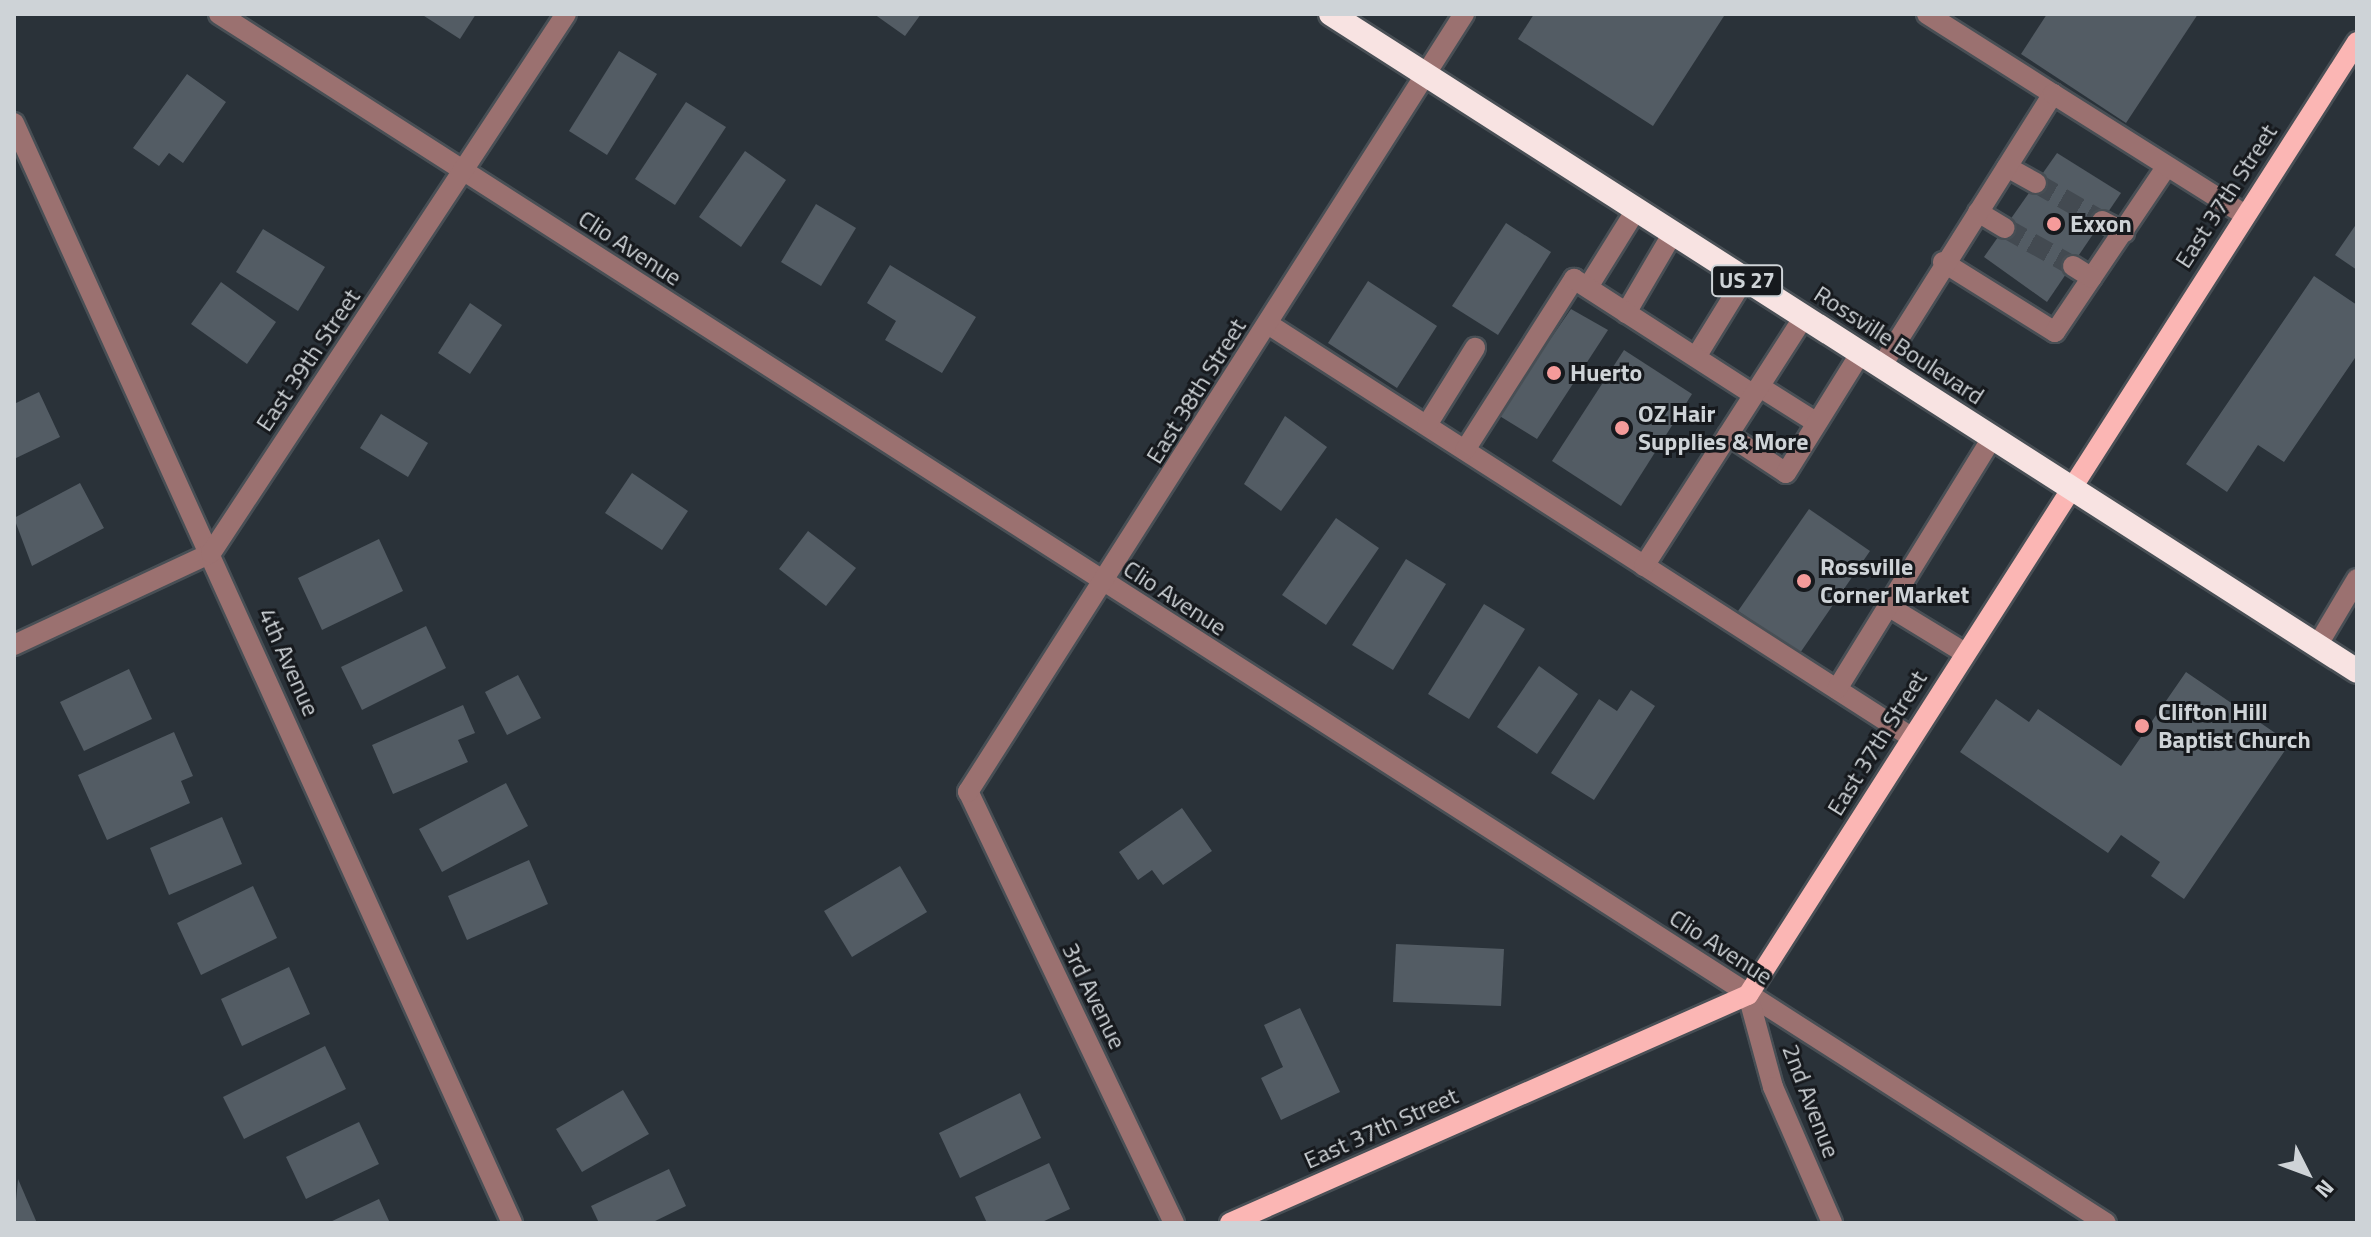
<!DOCTYPE html>
<style>
body{margin:0}
#map{position:relative;width:2371px;height:1237px;overflow:hidden;background:#2a3239;font-family:"Titillium Web",sans-serif}
div>[style]{position:absolute}
.building>*{inset:0;background:#535c64}
.minor-tunnel>*{height:20px;margin-top:-10px;transform-origin:0;background:repeating-linear-gradient(90deg,#434a51 0 20px,transparent 0 30px)}
.roads{filter:drop-shadow(2px 0 #484f55) drop-shadow(-2px 0 #484f55) drop-shadow(0 2px #484f55) drop-shadow(0 -2px #484f55)}
.minor>*{height:20px;margin:-10px;padding:0 10px;transform-origin:10px;border-radius:10px;background:#9b7170}
.major>*{height:20px;margin:-10px;padding:0 10px;transform-origin:10px;border-radius:10px;background:#fbb6b4}
.highway>*{height:24px;margin:-12px;padding:0 12px;transform-origin:12px;border-radius:12px;background:#f8e3e2}
.dots>*{width:22px;height:22px;translate:-50% -50%;box-sizing:border-box;border:4px solid #16191d;border-radius:50%}
span{translate:-50% -50%;white-space:nowrap;text-align:center;line-height:1.15;-webkit-text-stroke:6px #16191d;paint-order:stroke}
.shield-label span{padding:2px 6px;background:#16191d;border:2px solid;border-radius:6px;-webkit-text-stroke-width:0}
.shield-label{font-size:22px;color:#ced3d7;font-weight:700}
.street-label{font-size:24px;color:#ced3d7}
.poi-label{font-size:24px;color:#ced3d7;font-weight:700}
.left{translate:0 -50%;text-align:left}
.frame{position:absolute;inset:0;border:16px solid #ced3d7;pointer-events:none}
.north{position:absolute;left:2267px;top:1133px;width:80px;height:80px;-webkit-text-stroke:6px #16191d;paint-order:stroke;rotate:132deg;font-size:22px;font-weight:700;line-height:32px;text-align:center;color:#ced3d7}
.north::after{content:'';display:block;margin:auto;width:28px;height:36px;background:#ced3d7;clip-path:polygon(50% 0,100% 100%,50% 72%,0 100%)}
</style>
<div id="map">
<div class="building">
<i style="clip-path:polygon(421px 14px,476px 14px,460px 39px)"></i>
<i style="clip-path:polygon(874px 14px,921px 14px,905px 36px)"></i>
<i style="clip-path:polygon(1534px 14px,1721px 14px,1724px 16px,1653px 126px,1518px 39px)"></i>
<i style="clip-path:polygon(2047px 14px,2198px 14px,2126px 123px,2021px 54px)"></i>
<i style="clip-path:polygon(619px 51px,657px 74px,607px 155px,569px 131px)"></i>
<i style="clip-path:polygon(187px 74px,226px 102px,183px 163px,169px 153px,159px 166px,133px 148px)"></i>
<i style="clip-path:polygon(686px 102px,726px 127px,675px 205px,635px 179px)"></i>
<i style="clip-path:polygon(745px 151px,786px 180px,741px 247px,699px 217px)"></i>
<i style="clip-path:polygon(2057px 153px,2121px 193px,2047px 302px,1984px 257px)"></i>
<i style="clip-path:polygon(816px 204px,856px 228px,821px 286px,781px 262px)"></i>
<i style="clip-path:polygon(1506px 223px,1551px 252px,1498px 335px,1452px 306px)"></i>
<i style="clip-path:polygon(2357px 223px,2357px 270px,2335px 255px)"></i>
<i style="clip-path:polygon(263px 229px,325px 267px,298px 311px,236px 272px)"></i>
<i style="clip-path:polygon(890px 265px,976px 317px,942px 373px,885px 340px,896px 321px,867px 303px)"></i>
<i style="clip-path:polygon(2314px 276px,2357px 305px,2357px 355px,2284px 462px,2258px 445px,2227px 492px,2186px 464px)"></i>
<i style="clip-path:polygon(1368px 281px,1437px 326px,1397px 388px,1328px 343px)"></i>
<i style="clip-path:polygon(221px 282px,276px 322px,247px 364px,191px 324px)"></i>
<i style="clip-path:polygon(470px 303px,502px 325px,470px 374px,438px 353px)"></i>
<i style="clip-path:polygon(1571px 309px,1608px 330px,1537px 439px,1498px 415px)"></i>
<i style="clip-path:polygon(1624px 350px,1692px 394px,1621px 506px,1552px 461px)"></i>
<i style="clip-path:polygon(39px 392px,60px 437px,14px 459px,14px 404px)"></i>
<i style="clip-path:polygon(381px 414px,428px 443px,408px 477px,360px 448px)"></i>
<i style="clip-path:polygon(1285px 416px,1327px 447px,1281px 511px,1244px 484px)"></i>
<i style="clip-path:polygon(632px 473px,688px 511px,662px 550px,605px 513px)"></i>
<i style="clip-path:polygon(80px 483px,104px 528px,32px 566px,14px 518px)"></i>
<i style="clip-path:polygon(1809px 509px,1870px 551px,1800px 653px,1738px 611px)"></i>
<i style="clip-path:polygon(1336px 518px,1379px 548px,1326px 625px,1282px 595px)"></i>
<i style="clip-path:polygon(808px 531px,856px 568px,826px 606px,779px 569px)"></i>
<i style="clip-path:polygon(379px 539px,403px 591px,322px 630px,298px 578px)"></i>
<i style="clip-path:polygon(1406px 559px,1446px 584px,1393px 670px,1352px 645px)"></i>
<i style="clip-path:polygon(1484px 604px,1525px 629px,1469px 719px,1428px 694px)"></i>
<i style="clip-path:polygon(426px 626px,446px 668px,362px 710px,341px 667px)"></i>
<i style="clip-path:polygon(1539px 666px,1578px 694px,1537px 754px,1497px 727px)"></i>
<i style="clip-path:polygon(129px 669px,152px 719px,84px 751px,60px 702px)"></i>
<i style="clip-path:polygon(2186px 672px,2290px 743px,2184px 899px,2151px 876px,2160px 862px,2121px 835px,2108px 853px,1960px 752px,1996px 699px,2029px 722px,2038px 709px,2121px 766px)"></i>
<i style="clip-path:polygon(518px 675px,541px 718px,507px 735px,485px 692px)"></i>
<i style="clip-path:polygon(1631px 690px,1655px 706px,1594px 800px,1551px 773px,1599px 699px,1617px 711px)"></i>
<i style="clip-path:polygon(463px 705px,475px 733px,458px 740px,468px 762px,393px 794px,372px 745px)"></i>
<i style="clip-path:polygon(174px 732px,193px 776px,181px 781px,190px 803px,107px 840px,78px 775px)"></i>
<i style="clip-path:polygon(506px 783px,528px 826px,442px 872px,419px 829px)"></i>
<i style="clip-path:polygon(1182px 808px,1212px 851px,1163px 885px,1152px 870px,1138px 880px,1119px 852px)"></i>
<i style="clip-path:polygon(222px 817px,242px 864px,169px 895px,150px 848px)"></i>
<i style="clip-path:polygon(529px 860px,548px 904px,467px 940px,448px 896px)"></i>
<i style="clip-path:polygon(900px 866px,927px 912px,852px 957px,824px 911px)"></i>
<i style="clip-path:polygon(253px 886px,277px 938px,201px 975px,177px 923px)"></i>
<i style="clip-path:polygon(1396px 944px,1504px 949px,1501px 1006px,1393px 1002px)"></i>
<i style="clip-path:polygon(289px 967px,310px 1014px,242px 1046px,221px 999px)"></i>
<i style="clip-path:polygon(1300px 1008px,1340px 1092px,1281px 1120px,1261px 1078px,1283px 1067px,1264px 1025px)"></i>
<i style="clip-path:polygon(325px 1046px,346px 1089px,244px 1139px,223px 1097px)"></i>
<i style="clip-path:polygon(623px 1090px,649px 1134px,582px 1172px,556px 1129px)"></i>
<i style="clip-path:polygon(1020px 1093px,1041px 1138px,960px 1178px,939px 1133px)"></i>
<i style="clip-path:polygon(359px 1122px,379px 1164px,306px 1199px,286px 1157px)"></i>
<i style="clip-path:polygon(1049px 1163px,1070px 1209px,1040px 1223px,987px 1223px,975px 1197px)"></i>
<i style="clip-path:polygon(669px 1169px,686px 1206px,651px 1223px,599px 1223px,591px 1206px)"></i>
<i style="clip-path:polygon(18px 1179px,37px 1223px,14px 1223px)"></i>
<i style="clip-path:polygon(379px 1199px,390px 1223px,328px 1223px)"></i>
</div>
<div class="minor-tunnel">
<i style="left:2036px;top:183px;width:76px;rotate:29.9deg"></i>
<i style="left:2005px;top:228px;width:78px;rotate:29.2deg"></i>
</div>
<div class="roads">
<div class="minor">
<i style="left:219px;top:14px;width:2241px;rotate:32.65deg"></i>
<i style="left:1927px;top:14px;width:149px;rotate:32.4deg"></i>
<i style="left:14px;top:123px;width:1207px;rotate:65.64deg"></i>
<i style="left:2007px;top:167px;width:33px;rotate:29deg"></i>
<i style="left:1978px;top:212px;width:31px;rotate:31deg"></i>
<i style="left:2102px;top:221px;width:25px;rotate:27deg"></i>
<i style="left:1943px;top:262px;width:132px;rotate:32deg"></i>
<i style="left:2055px;top:332px;width:197px;rotate:-56deg"></i>
<i style="left:2073px;top:266px;width:22px;rotate:32deg"></i>
<i style="left:1588px;top:287px;width:91px;rotate:-58.1deg"></i>
<i style="left:1626px;top:313px;width:93px;rotate:-59.6deg"></i>
<i style="left:1268px;top:324px;width:764px;rotate:32.71deg"></i>
<i style="left:1696px;top:357px;width:92px;rotate:-58.4deg"></i>
<i style="left:1881px;top:367px;width:323px;rotate:-57.8deg"></i>
<i style="left:2053px;top:94px;width:227px;rotate:32.2deg"></i>
<i style="left:1760px;top:387px;width:67px;rotate:32.3deg"></i>
<i style="left:1427px;top:425px;width:91px;rotate:-58.1deg"></i>
<i style="left:1728px;top:435px;width:69px;rotate:33.2deg"></i>
<i style="left:1786px;top:473px;width:140px;rotate:-58.1deg"></i>
<i style="left:1465px;top:450px;width:203px;rotate:-57.5deg"></i>
<i style="left:1574px;top:279px;width:214px;rotate:32.8deg"></i>
<i style="left:1644px;top:566px;width:296px;rotate:-57.3deg"></i>
<i style="left:1888px;top:606px;width:90px;rotate:31.4deg"></i>
<i style="left:14px;top:645px;width:217px;rotate:-25deg"></i>
<i style="left:211px;top:553px;width:645px;rotate:-56.63deg"></i>
<i style="left:2317px;top:646px;width:78px;rotate:-59.2deg"></i>
<i style="left:1837px;top:689px;width:295px;rotate:-58.3deg"></i>
<i style="left:1748px;top:995px;width:95px;rotate:74.8deg"></i>
<i style="left:1773px;top:1087px;width:148px;rotate:66.5deg"></i>
<i style="left:1174px;top:1223px;width:478px;rotate:-115.5deg"></i>
<i style="left:968px;top:792px;width:923px;rotate:-57.48deg"></i>
</div>
<div class="major">
<i style="left:1230px;top:1223px;width:566px;rotate:-23.76deg"></i>
<i style="left:1748px;top:995px;width:1131px;rotate:-57.42deg"></i>
</div>
<div class="highway">
<i style="left:1331px;top:14px;width:1218px;rotate:32.63deg"></i>
</div>
</div>
<div class="dots">
<i style="left:2054px;top:224px;background:#f59b9a"></i>
<i style="left:1554px;top:373px;background:#f59b9a"></i>
<i style="left:1622px;top:428px;background:#f59b9a"></i>
<i style="left:1804px;top:581px;background:#f59b9a"></i>
<i style="left:2142px;top:726px;background:#f59b9a"></i>
</div>
<div class="shield-label">
<span style="left:1747px;top:281px">US 27</span>
</div>
<div class="street-label">
<span style="left:2226px;top:196px;rotate:-57deg">East 37th Street</span>
<span style="left:630px;top:248px;rotate:33deg">Clio Avenue</span>
<span style="left:1899px;top:345px;rotate:33deg">Rossville Boulevard</span>
<span style="left:308px;top:360px;rotate:-56deg">East 39th Street</span>
<span style="left:1196px;top:391px;rotate:-58deg">East 38th Street</span>
<span style="left:1175px;top:598px;rotate:33deg">Clio Avenue</span>
<span style="left:289px;top:662px;rotate:66deg">4th Avenue</span>
<span style="left:1877px;top:743px;rotate:-58deg">East 37th Street</span>
<span style="left:1721px;top:947px;rotate:33deg">Clio Avenue</span>
<span style="left:1094px;top:996px;rotate:64deg">3rd Avenue</span>
<span style="left:1811px;top:1101px;rotate:69deg">2nd Avenue</span>
<span style="left:1381px;top:1128px;rotate:-24deg">East 37th Street</span>
</div>
<div class="poi-label">
<span class="left" style="left:2070px;top:224px">Exxon</span>
<span class="left" style="left:1570px;top:373px">Huerto</span>
<span class="left" style="left:1638px;top:428px">OZ Hair<br>Supplies &amp; More</span>
<span class="left" style="left:1820px;top:581px">Rossville<br>Corner Market</span>
<span class="left" style="left:2158px;top:726px">Clifton Hill<br>Baptist Church</span>
</div>
<div class="frame"></div>
<div class="north">N</div>
</div>
